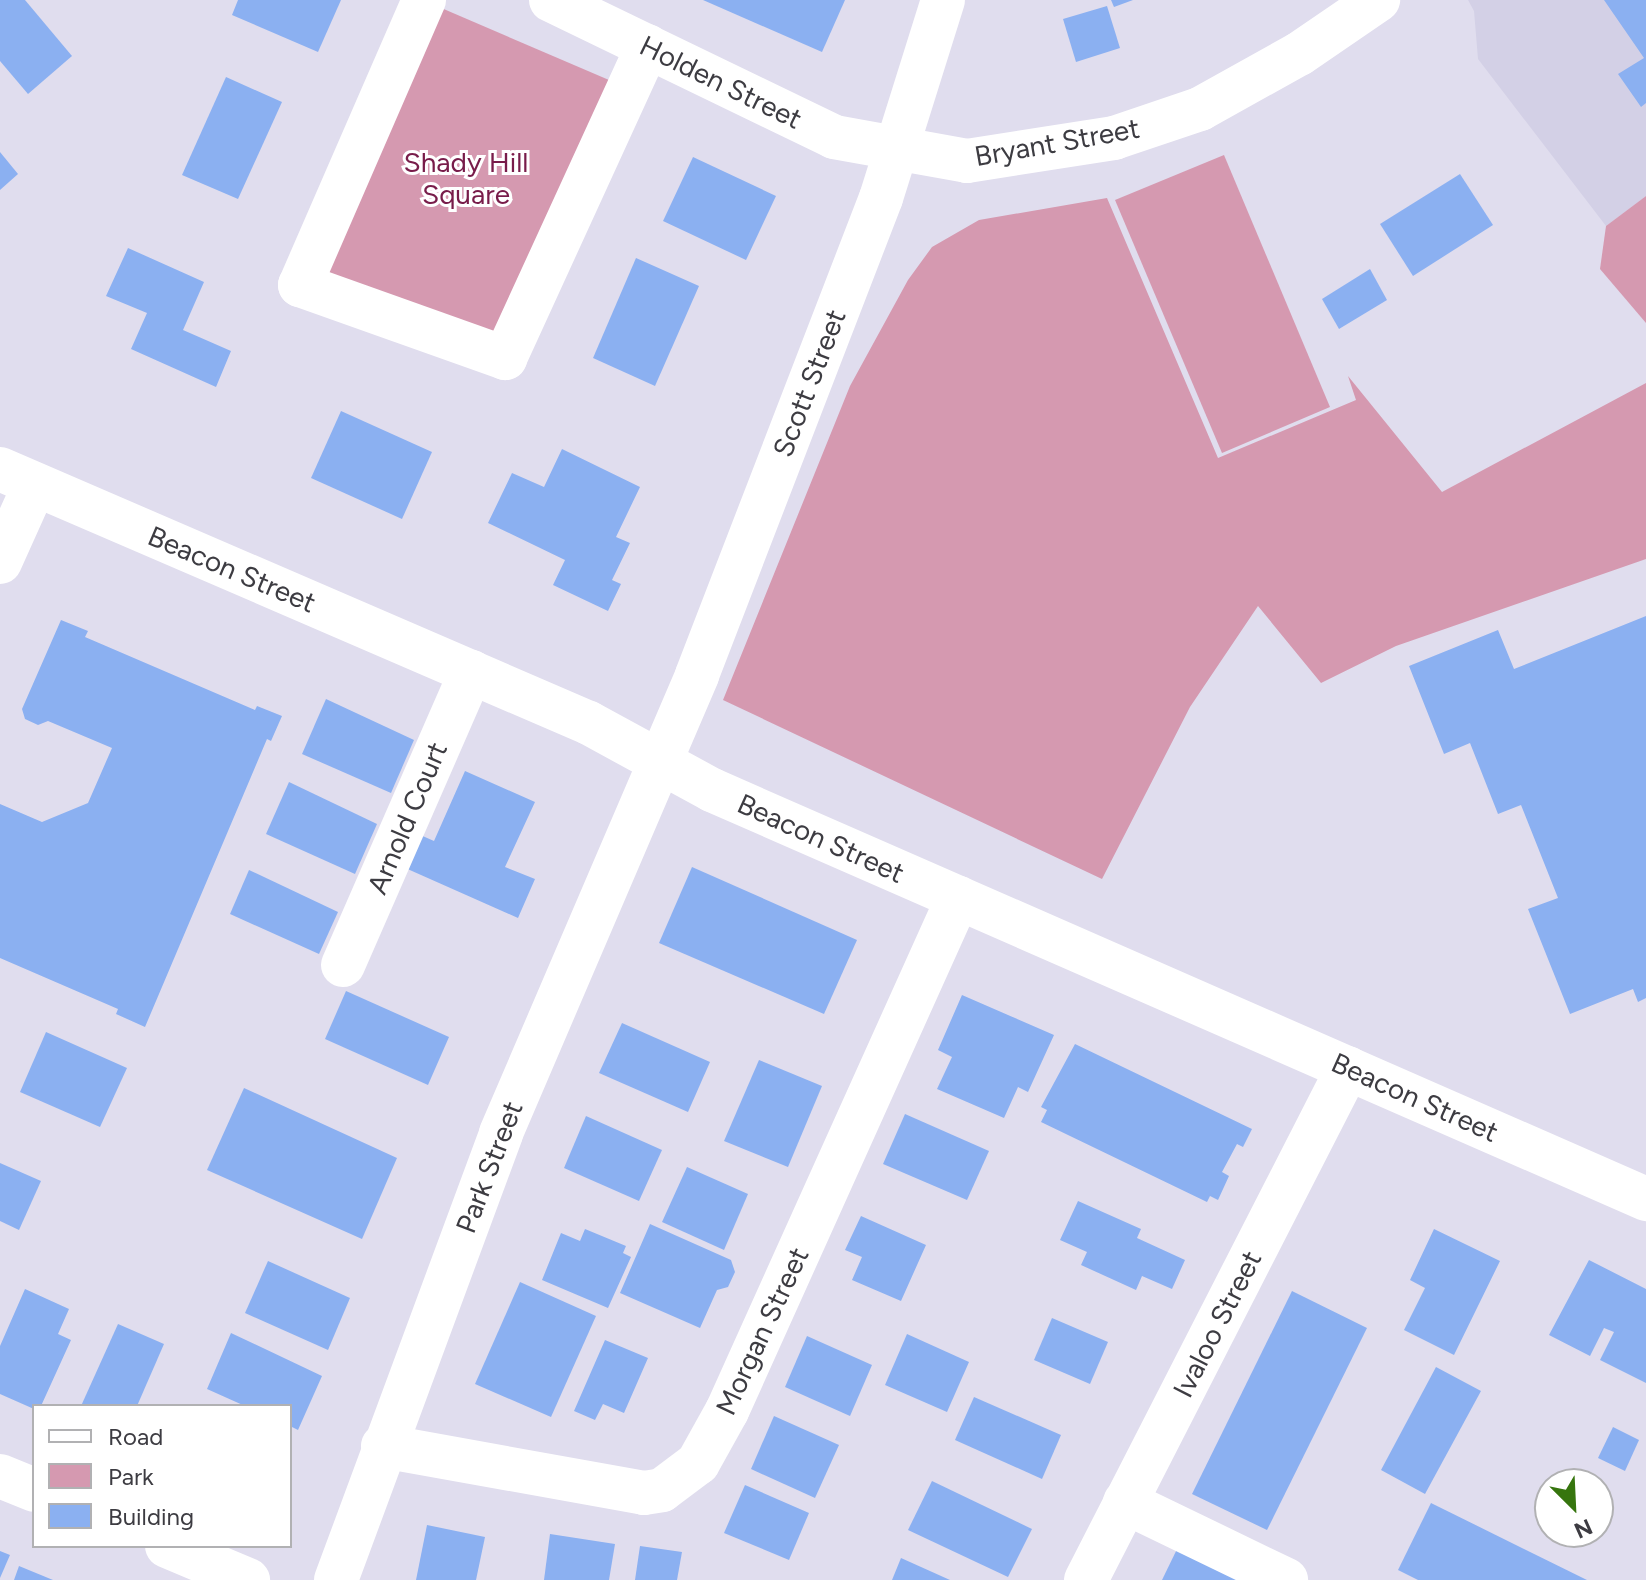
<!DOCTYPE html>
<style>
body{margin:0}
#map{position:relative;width:1646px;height:1580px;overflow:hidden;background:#e0ddee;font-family:Figtree,sans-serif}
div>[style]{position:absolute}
.built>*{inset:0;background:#d3d0e6}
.green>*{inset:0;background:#d599b0}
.building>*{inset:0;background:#8bb0f1}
.minor>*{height:44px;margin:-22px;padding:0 22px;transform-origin:22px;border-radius:22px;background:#fff}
.major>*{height:44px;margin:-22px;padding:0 22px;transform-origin:22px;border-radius:22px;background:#fff}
span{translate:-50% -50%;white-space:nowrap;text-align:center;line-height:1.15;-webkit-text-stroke:6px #fff;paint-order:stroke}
.street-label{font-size:28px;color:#3d3c42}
.park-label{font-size:28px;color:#781c4a}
.legend{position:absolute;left:32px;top:1404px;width:260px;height:144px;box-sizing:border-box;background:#fff;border:2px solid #b1b1b3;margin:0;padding:10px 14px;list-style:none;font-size:24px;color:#3d3c42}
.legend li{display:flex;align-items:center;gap:16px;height:40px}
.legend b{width:40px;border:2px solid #b1b1b3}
.north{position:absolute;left:1534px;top:1468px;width:80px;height:80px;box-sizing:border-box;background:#fff;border:2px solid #b1b1b3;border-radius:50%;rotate:156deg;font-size:22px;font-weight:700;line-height:32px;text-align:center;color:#3d3c42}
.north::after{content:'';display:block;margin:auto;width:28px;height:36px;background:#36750e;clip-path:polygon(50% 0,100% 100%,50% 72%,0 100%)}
</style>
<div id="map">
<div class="built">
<i style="clip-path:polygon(1468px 0,1646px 0,1646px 196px,1606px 226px,1478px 59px,1474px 11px)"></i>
</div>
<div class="green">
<i style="clip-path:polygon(432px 4px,616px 83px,499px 353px,315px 274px)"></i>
<i style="clip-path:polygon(1224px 155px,1330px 407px,1222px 453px,1115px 200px)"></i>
<i style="clip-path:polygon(1646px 196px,1646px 323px,1600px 269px,1606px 226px)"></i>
<i style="clip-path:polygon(1107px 198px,1218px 458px,1356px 400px,1348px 376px,1442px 492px,1646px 383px,1646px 559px,1396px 646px,1321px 683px,1258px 606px,1190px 707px,1102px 879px,723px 700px,850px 386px,908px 280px,932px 247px,979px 220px)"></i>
</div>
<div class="building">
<i style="clip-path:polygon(0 0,25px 0,72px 56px,28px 94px,0 61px)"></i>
<i style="clip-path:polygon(238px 0,341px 0,318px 52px,232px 15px)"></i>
<i style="clip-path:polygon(703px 0,845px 0,822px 52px)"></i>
<i style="clip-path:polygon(1111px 0,1133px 0,1114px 7px)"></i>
<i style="clip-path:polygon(1604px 0,1646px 0,1646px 103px,1641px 107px,1618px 74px,1644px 58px)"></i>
<i style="clip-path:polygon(1107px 6px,1120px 48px,1076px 62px,1063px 19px)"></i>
<i style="clip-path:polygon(226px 77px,282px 102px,238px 199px,182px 175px)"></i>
<i style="clip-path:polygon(0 152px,18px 174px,0 190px)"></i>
<i style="clip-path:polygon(693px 157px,776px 196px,746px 260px,663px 221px)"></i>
<i style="clip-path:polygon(1460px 174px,1493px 225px,1413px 276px,1380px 224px)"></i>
<i style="clip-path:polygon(128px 248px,204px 282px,183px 330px,231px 351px,216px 387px,131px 349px,147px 313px,106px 296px)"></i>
<i style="clip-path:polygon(636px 258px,699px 286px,655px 386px,593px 358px)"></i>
<i style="clip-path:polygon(1370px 269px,1387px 300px,1339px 329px,1322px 299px)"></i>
<i style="clip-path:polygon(341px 411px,432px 452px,402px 519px,311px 478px)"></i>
<i style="clip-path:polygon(562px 449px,640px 487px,616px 537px,630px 543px,612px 580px,621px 584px,608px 611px,553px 585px,565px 560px,488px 523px,512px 473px,544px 487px)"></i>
<i style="clip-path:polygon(1646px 616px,1646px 998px,1638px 1002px,1633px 989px,1570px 1014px,1528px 909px,1558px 898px,1521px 805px,1498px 814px,1470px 743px,1444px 754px,1409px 666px,1498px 630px,1514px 669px)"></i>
<i style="clip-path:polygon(61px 620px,88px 631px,85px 637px,255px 710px,257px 706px,282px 716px,271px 741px,267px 739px,145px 1027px,116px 1014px,118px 1009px,0 958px,0 804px,42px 822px,88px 803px,112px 748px,48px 721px,38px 725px,25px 719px,22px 709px)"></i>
<i style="clip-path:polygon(326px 699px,414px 740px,391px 793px,302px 754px)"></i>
<i style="clip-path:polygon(465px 771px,535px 802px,505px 867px,535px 879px,518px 918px,403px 867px,418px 834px,434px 841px)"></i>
<i style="clip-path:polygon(289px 782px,377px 824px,355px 874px,266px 834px)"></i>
<i style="clip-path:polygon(692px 867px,857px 940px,824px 1014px,659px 943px)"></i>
<i style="clip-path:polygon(249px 870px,338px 912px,319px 954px,230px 914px)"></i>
<i style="clip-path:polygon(346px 991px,449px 1037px,428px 1085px,325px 1039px)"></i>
<i style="clip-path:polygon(962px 995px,1054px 1035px,1028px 1092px,1018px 1087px,1004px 1118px,937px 1089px,952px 1057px,938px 1050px)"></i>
<i style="clip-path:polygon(622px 1023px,710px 1062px,688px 1112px,599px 1073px)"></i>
<i style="clip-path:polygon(46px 1032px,127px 1068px,100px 1127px,20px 1092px)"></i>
<i style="clip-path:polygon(1075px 1044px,1252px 1129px,1243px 1147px,1237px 1144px,1222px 1172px,1229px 1176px,1218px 1200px,1210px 1196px,1207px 1202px,1041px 1122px,1047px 1110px,1041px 1107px)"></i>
<i style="clip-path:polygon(759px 1060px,822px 1086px,788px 1167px,724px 1141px)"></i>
<i style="clip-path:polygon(244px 1088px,397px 1158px,362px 1239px,207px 1170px)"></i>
<i style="clip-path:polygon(905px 1114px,989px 1151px,967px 1200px,883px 1164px)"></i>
<i style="clip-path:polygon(586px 1116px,662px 1150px,639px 1201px,564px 1168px)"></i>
<i style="clip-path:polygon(0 1163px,41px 1181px,19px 1230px,0 1221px)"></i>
<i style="clip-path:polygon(687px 1167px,748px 1194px,724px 1250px,662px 1222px)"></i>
<i style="clip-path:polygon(1078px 1201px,1141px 1229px,1137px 1238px,1185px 1260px,1172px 1289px,1142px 1276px,1136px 1290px,1081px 1265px,1087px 1252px,1060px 1240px)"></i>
<i style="clip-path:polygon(861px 1216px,926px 1245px,901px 1301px,852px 1280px,862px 1257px,845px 1250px)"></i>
<i style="clip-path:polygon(650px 1224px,731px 1260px,735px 1272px,728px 1287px,717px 1290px,700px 1328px,620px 1293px)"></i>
<i style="clip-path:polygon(585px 1229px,626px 1246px,623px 1253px,631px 1257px,608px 1308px,542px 1280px,561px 1233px,580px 1241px)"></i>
<i style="clip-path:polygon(1434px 1229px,1500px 1261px,1454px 1355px,1404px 1330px,1425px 1288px,1410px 1280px)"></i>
<i style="clip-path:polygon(1589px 1260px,1646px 1289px,1646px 1383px,1600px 1360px,1614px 1332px,1604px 1328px,1590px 1356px,1549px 1335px)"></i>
<i style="clip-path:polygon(268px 1261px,350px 1298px,328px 1350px,245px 1313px)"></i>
<i style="clip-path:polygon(520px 1282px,596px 1316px,551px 1417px,475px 1384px)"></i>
<i style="clip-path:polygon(25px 1289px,69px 1309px,58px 1334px,71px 1340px,41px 1406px,34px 1409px,0 1394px,0 1346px)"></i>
<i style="clip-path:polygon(1292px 1291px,1367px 1328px,1267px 1530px,1192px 1494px)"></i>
<i style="clip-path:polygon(1052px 1318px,1108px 1342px,1090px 1384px,1034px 1360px)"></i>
<i style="clip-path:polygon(118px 1324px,164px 1344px,137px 1406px,81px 1406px)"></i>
<i style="clip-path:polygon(231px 1333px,322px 1376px,298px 1430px,290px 1426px,290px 1406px,245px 1406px,207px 1389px)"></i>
<i style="clip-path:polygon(907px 1334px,969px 1362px,947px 1412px,885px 1385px)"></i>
<i style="clip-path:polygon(807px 1336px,872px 1365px,850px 1416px,785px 1387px)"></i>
<i style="clip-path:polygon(605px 1340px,648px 1358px,624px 1413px,603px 1404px,595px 1420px,574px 1411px)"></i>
<i style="clip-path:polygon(1436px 1367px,1481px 1391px,1425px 1494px,1381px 1470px)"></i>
<i style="clip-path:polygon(974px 1397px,1061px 1435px,1042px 1479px,955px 1440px)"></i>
<i style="clip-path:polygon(774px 1416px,839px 1445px,815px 1498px,751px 1469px)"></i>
<i style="clip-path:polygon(1613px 1427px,1639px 1440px,1625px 1471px,1598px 1458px)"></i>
<i style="clip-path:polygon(932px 1481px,1032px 1529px,1008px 1577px,908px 1530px)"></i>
<i style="clip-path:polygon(745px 1485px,809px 1513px,789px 1560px,724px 1533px)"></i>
<i style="clip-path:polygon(1431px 1503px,1587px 1580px,1418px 1580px,1398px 1570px)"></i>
<i style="clip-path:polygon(427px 1525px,485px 1537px,476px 1580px,416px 1580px)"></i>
<i style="clip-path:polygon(550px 1534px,615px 1544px,609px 1580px,544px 1580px)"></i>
<i style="clip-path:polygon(1179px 1545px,1249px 1580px,1162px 1580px)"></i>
<i style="clip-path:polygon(640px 1546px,682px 1552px,677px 1580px,635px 1580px)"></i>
<i style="clip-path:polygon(0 1551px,10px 1555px,0 1578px)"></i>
<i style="clip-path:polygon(901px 1558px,950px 1580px,892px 1580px)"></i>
<i style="clip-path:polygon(19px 1566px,53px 1580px,14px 1580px)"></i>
</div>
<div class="minor">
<i style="left:424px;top:0;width:311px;rotate:113.5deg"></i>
<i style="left:300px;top:285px;width:218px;rotate:19.6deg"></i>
<i style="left:505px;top:358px;width:343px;rotate:-65.4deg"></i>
<i style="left:551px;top:0;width:314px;rotate:25.8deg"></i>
<i style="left:834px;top:137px;width:135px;rotate:10.2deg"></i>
<i style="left:967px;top:161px;width:149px;rotate:-8.9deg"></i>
<i style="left:1114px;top:138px;width:91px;rotate:-18.6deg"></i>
<i style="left:1200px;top:109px;width:113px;rotate:-29.1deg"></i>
<i style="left:1299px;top:54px;width:96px;rotate:-34.4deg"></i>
<i style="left:0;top:562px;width:85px;rotate:-65.8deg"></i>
<i style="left:343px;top:965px;width:320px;rotate:-66.4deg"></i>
<i style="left:383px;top:1446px;width:265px;rotate:10.2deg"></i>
<i style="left:644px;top:1493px;width:18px;rotate:-9deg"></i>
<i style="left:662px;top:1490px;width:45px;rotate:-36.9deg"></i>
<i style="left:698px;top:1463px;width:60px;rotate:-60.9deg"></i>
<i style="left:727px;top:1411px;width:563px;rotate:-65.76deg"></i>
<i style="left:0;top:1476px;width:37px;rotate:22deg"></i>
<i style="left:1125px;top:1502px;width:179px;rotate:25.8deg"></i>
<i style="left:167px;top:1546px;width:88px;rotate:22.8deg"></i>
<i style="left:336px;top:1580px;width:476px;rotate:-69.7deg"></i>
<i style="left:501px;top:1133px;width:498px;rotate:-66.8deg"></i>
<i style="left:697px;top:675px;width:511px;rotate:-68.91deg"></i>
<i style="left:881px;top:198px;width:207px;rotate:-72.6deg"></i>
<i style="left:1086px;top:1580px;width:575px;rotate:-62.9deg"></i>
</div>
<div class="major">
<i style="left:0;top:469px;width:641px;rotate:23.33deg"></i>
<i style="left:589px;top:723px;width:140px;rotate:28.6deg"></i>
<i style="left:712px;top:790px;width:1020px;rotate:23.65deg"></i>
</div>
<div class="street-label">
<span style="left:721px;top:82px;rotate:26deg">Holden Street</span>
<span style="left:1057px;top:142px;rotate:-10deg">Bryant Street</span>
<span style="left:809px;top:383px;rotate:-69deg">Scott Street</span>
<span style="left:232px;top:569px;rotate:23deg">Beacon Street</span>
<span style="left:407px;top:818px;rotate:-67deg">Arnold Court</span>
<span style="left:821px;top:838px;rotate:24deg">Beacon Street</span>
<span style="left:1415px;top:1097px;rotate:24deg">Beacon Street</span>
<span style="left:489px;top:1167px;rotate:-69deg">Park Street</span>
<span style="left:1217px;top:1324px;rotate:-63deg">Ivaloo Street</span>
<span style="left:762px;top:1331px;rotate:-65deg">Morgan Street</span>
</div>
<div class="park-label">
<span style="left:466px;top:178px">Shady Hill<br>Square</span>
</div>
<ul class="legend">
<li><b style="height:10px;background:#fff"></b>Road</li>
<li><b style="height:22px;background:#d599b0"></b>Park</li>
<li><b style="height:22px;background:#8bb0f1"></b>Building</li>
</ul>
<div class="north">N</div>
</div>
